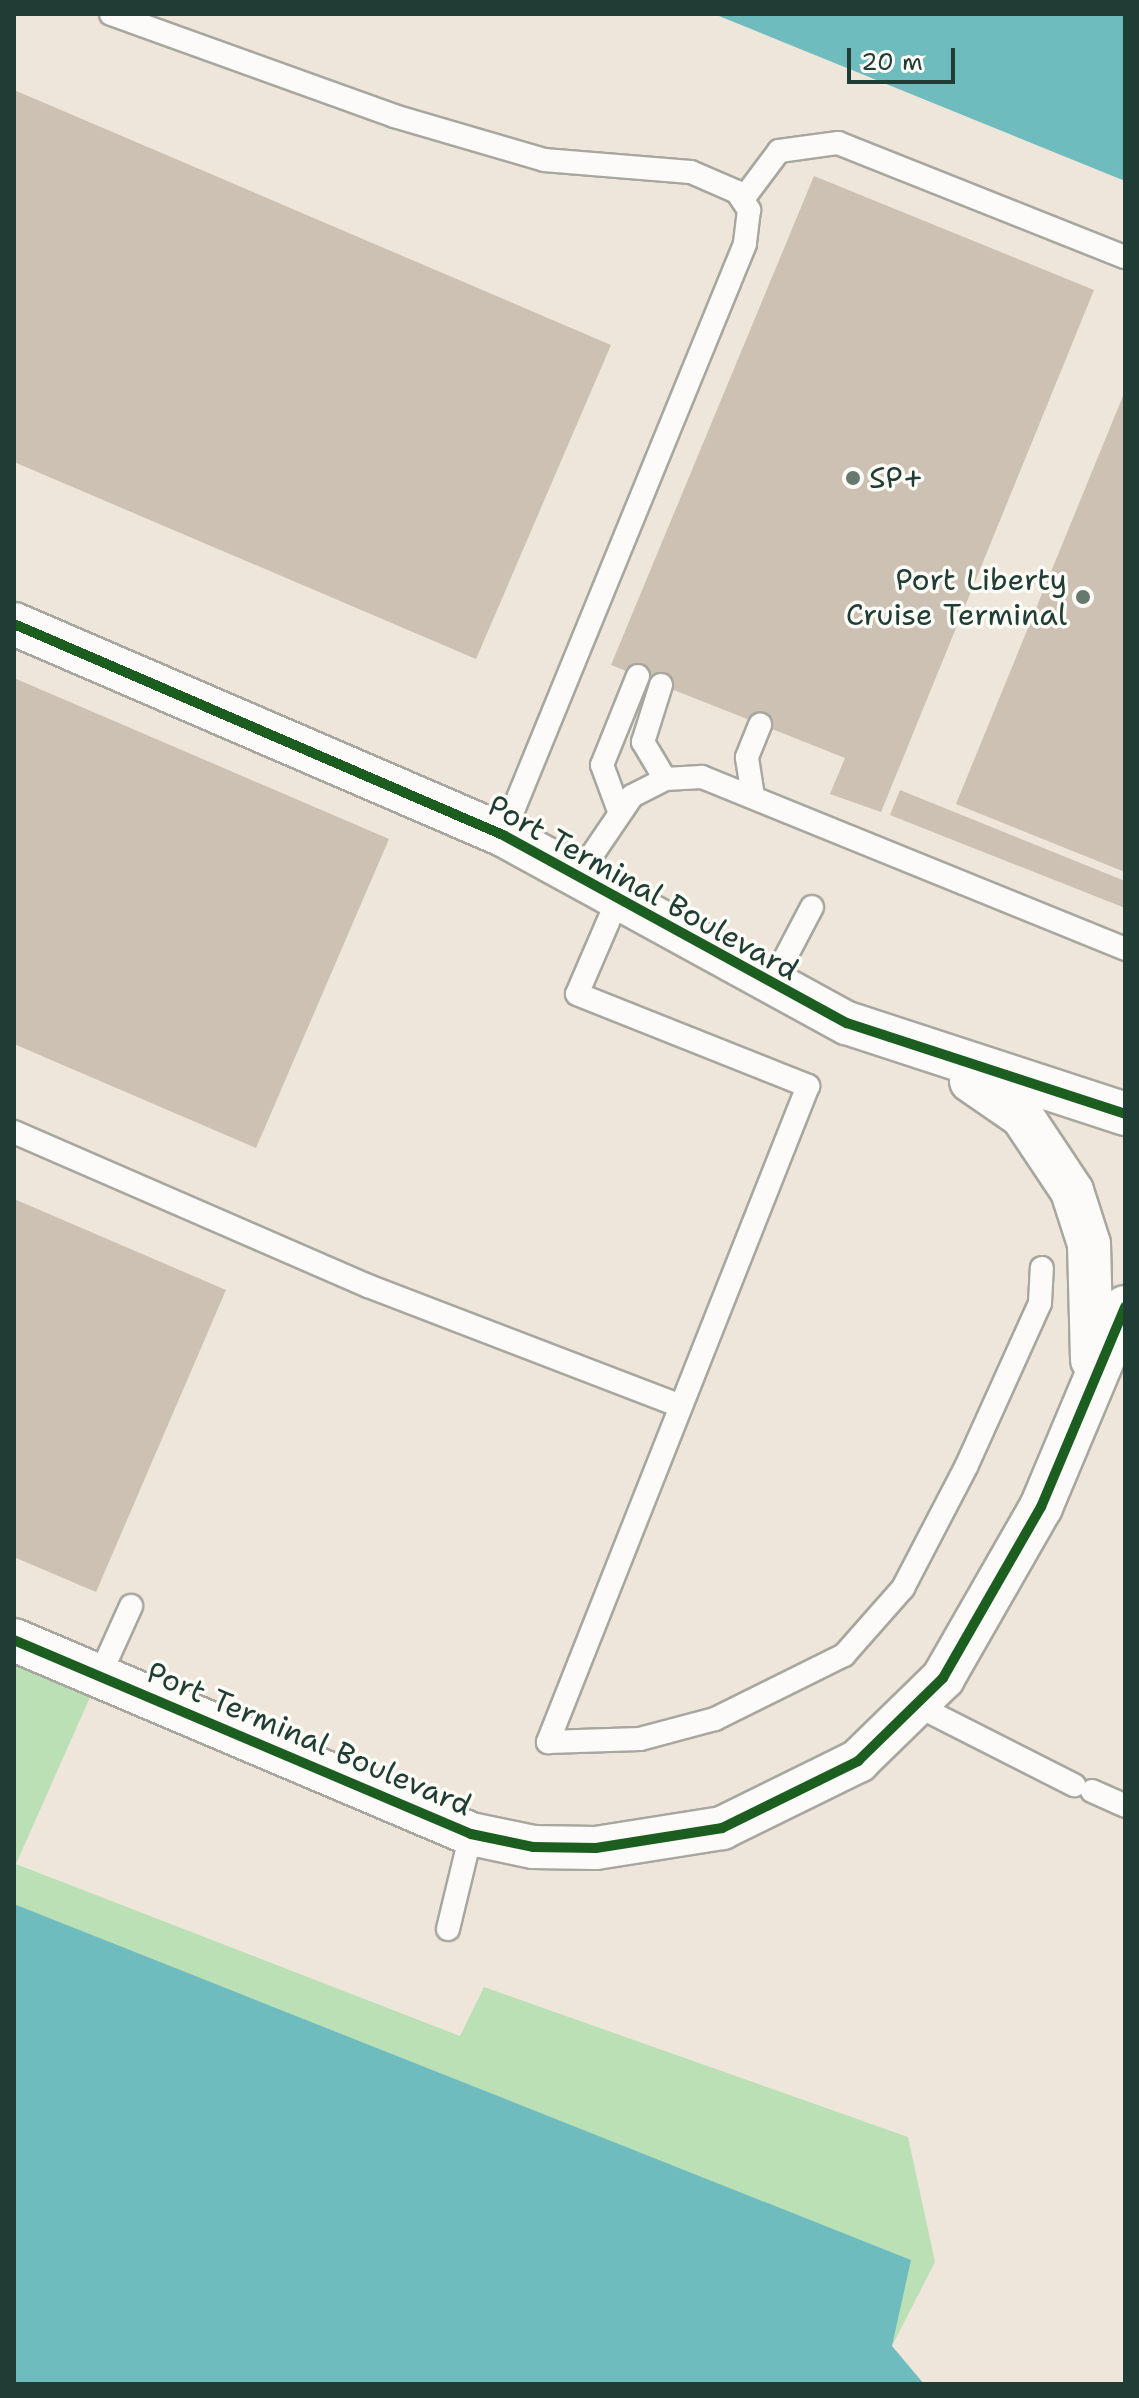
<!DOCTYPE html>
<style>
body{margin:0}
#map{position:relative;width:1139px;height:2398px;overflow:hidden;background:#eee6da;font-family:"Shantell Sans",sans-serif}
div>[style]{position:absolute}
.green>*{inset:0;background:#bce0b5}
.water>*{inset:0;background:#6fbcbf}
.building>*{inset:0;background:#ccc1b3}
.roads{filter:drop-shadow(2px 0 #a8a79f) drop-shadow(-2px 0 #a8a79f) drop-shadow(0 2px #a8a79f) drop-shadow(0 -2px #a8a79f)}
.lane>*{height:22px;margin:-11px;padding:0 11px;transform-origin:11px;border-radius:11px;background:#fcfbf9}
.street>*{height:42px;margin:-21px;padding:0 21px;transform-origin:21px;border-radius:21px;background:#fcfbf9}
.cycleway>*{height:10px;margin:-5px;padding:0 5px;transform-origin:5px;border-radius:5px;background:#1b5e20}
.dots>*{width:22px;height:22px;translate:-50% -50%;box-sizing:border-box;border:4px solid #fdfcf7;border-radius:50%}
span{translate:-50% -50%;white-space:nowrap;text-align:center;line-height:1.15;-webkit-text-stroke:7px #fdfcf7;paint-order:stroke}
.poi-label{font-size:30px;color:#1f3d34}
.left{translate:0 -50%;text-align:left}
.right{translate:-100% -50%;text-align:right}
.street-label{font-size:30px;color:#1f3d34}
.frame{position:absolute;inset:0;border:16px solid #1f3d34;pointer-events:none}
.scale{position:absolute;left:847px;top:48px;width:108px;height:36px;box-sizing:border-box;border:4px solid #1f3d34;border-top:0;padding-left:10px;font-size:24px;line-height:28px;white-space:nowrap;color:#1f3d34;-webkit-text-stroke:6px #fdfcf7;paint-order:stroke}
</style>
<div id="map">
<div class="green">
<i style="clip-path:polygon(14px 1640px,99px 1677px,16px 1864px,460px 2036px,484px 1987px,908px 2137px,935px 2262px,892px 2346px,910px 2260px,14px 1904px)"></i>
</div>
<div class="water">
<i style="clip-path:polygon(714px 14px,1125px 14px,1125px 181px)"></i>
<i style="clip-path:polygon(14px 1904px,911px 2260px,892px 2346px,924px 2384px,14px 2384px)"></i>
</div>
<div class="building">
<i style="clip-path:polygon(14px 90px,611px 345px,476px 659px,14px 462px)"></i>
<i style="clip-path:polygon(814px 176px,1094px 290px,881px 812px,830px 794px,845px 758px,611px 665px)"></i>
<i style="clip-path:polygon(1125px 391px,1125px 872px,956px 804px)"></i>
<i style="clip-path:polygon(14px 678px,389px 839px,256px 1148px,14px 1044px)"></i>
<i style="clip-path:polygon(900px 790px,1125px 881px,1125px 908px,890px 815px)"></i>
<i style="clip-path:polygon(14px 1199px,226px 1290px,96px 1592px,14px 1557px)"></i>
</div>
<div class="roads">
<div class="lane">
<i style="left:111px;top:14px;width:301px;rotate:19.8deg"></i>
<i style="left:394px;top:116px;width:156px;rotate:16.3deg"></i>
<i style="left:544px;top:160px;width:147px;rotate:4.7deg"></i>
<i style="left:691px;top:172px;width:50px;rotate:23.5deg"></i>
<i style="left:737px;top:192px;width:22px;rotate:56deg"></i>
<i style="left:749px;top:210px;width:34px;rotate:97deg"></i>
<i style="left:745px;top:244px;width:639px;rotate:112.27deg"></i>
<i style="left:743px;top:199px;width:60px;rotate:-53.1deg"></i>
<i style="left:779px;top:151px;width:60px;rotate:-7.7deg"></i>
<i style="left:838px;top:143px;width:309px;rotate:21.7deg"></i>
<i style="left:661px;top:685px;width:60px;rotate:107.5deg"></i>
<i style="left:643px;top:742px;width:43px;rotate:59.3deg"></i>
<i style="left:753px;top:796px;width:39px;rotate:-99deg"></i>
<i style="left:747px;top:757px;width:35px;rotate:-68deg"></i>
<i style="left:619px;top:811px;width:49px;rotate:-110.3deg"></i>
<i style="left:602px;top:765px;width:96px;rotate:-68deg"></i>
<i style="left:577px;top:877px;width:98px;rotate:-55.8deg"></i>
<i style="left:632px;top:796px;width:37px;rotate:-27deg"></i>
<i style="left:665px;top:779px;width:37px;rotate:-3deg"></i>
<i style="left:702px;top:777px;width:457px;rotate:22.1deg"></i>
<i style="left:618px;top:899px;width:103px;rotate:113.3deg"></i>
<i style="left:577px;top:994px;width:249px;rotate:21.7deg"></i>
<i style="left:808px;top:1086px;width:706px;rotate:111.62deg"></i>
<i style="left:548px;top:1742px;width:92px;rotate:-1.9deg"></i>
<i style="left:640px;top:1739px;width:78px;rotate:-14.9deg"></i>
<i style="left:715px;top:1719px;width:144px;rotate:-26.4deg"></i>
<i style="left:844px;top:1655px;width:89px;rotate:-48.6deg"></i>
<i style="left:903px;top:1588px;width:136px;rotate:-62.5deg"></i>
<i style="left:966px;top:1467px;width:180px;rotate:-65.7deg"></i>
<i style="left:1040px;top:1303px;width:35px;rotate:-87deg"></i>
<i style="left:771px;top:985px;width:88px;rotate:-62.3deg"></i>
<i style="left:14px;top:1132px;width:386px;rotate:23.5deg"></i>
<i style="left:368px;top:1286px;width:334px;rotate:21deg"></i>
<i style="left:99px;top:1677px;width:78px;rotate:-65.7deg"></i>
<i style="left:920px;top:1707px;width:173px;rotate:26.9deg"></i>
<i style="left:1092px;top:1791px;width:36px;rotate:24deg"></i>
<i style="left:448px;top:1929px;width:98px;rotate:-76.4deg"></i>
</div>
<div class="street">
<i style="left:14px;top:624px;width:533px;rotate:23.34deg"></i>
<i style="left:503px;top:835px;width:392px;rotate:28.7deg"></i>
<i style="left:847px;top:1023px;width:293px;rotate:18.1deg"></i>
<i style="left:971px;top:1081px;width:62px;rotate:34.5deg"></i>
<i style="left:1022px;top:1116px;width:90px;rotate:56.3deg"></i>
<i style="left:1072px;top:1191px;width:56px;rotate:72.2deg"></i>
<i style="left:1089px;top:1244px;width:116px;rotate:88.5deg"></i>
<i style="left:14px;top:1640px;width:496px;rotate:23deg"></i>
<i style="left:471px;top:1834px;width:63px;rotate:11.8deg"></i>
<i style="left:533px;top:1847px;width:63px;rotate:0.9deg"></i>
<i style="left:596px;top:1848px;width:128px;rotate:-9deg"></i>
<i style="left:722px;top:1828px;width:152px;rotate:-26.2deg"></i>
<i style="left:858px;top:1761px;width:119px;rotate:-44.3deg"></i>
<i style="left:943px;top:1678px;width:197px;rotate:-60.2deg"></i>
<i style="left:1041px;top:1507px;width:217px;rotate:-67.2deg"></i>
</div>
</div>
<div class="cycleway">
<i style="left:14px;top:624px;width:533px;rotate:23.34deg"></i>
<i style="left:503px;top:835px;width:392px;rotate:28.7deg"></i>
<i style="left:847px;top:1023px;width:293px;rotate:18.1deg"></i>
<i style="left:14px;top:1640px;width:496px;rotate:23deg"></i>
<i style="left:471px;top:1834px;width:63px;rotate:11.8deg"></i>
<i style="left:533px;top:1847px;width:63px;rotate:0.9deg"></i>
<i style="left:596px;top:1848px;width:128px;rotate:-9deg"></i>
<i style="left:722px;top:1828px;width:152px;rotate:-26.2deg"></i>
<i style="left:858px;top:1761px;width:119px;rotate:-44.3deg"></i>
<i style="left:943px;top:1678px;width:197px;rotate:-60.2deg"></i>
<i style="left:1041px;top:1507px;width:217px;rotate:-67.2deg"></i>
</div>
<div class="dots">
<i style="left:853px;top:478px;background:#67786e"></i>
<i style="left:1083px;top:597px;background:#67786e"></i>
</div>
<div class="poi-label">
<span class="left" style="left:869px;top:478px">SP+</span>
<span class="right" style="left:1067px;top:597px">Port Liberty<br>Cruise Terminal</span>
</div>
<div class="street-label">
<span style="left:643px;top:888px;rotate:29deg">Port Terminal Boulevard</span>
<span style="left:309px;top:1739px;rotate:23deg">Port Terminal Boulevard</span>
</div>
<div class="frame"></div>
<div class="scale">20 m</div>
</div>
